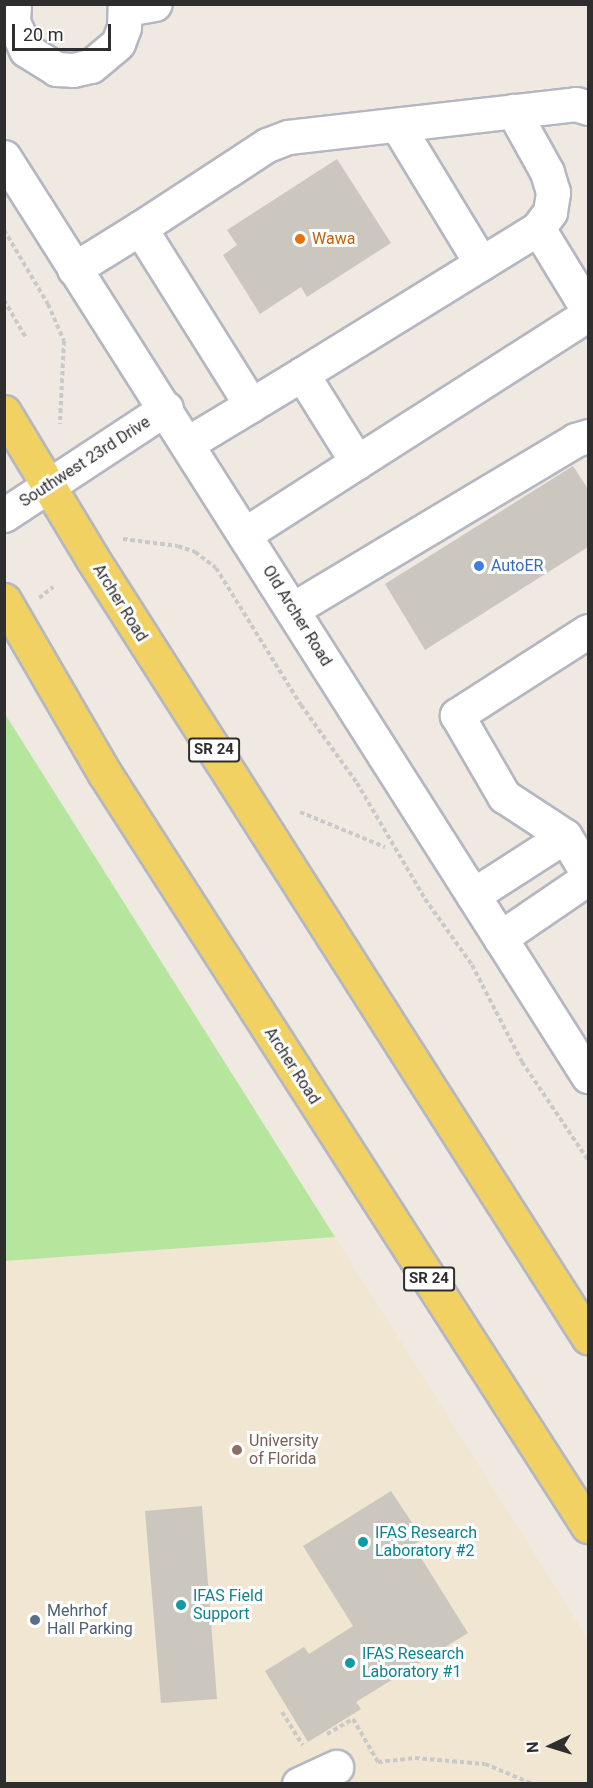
<!DOCTYPE html>
<style>
body{margin:0}
#map{position:relative;width:593px;height:1788px;overflow:hidden;background:#efe9e1;font-family:Roboto,sans-serif}
div>[style]{position:absolute}
.education>*{inset:0;background:#f0e6d1}
.green>*{inset:0;background:#b6e59e}
.building>*{inset:0;background:#cbc7bf}
.path>*{height:4px;margin-top:-2px;transform-origin:0;background:repeating-linear-gradient(90deg,#c9c9c9 0 4.5px,transparent 0 7.5px)}
.roads{filter:drop-shadow(2px 0 #b4b7c1) drop-shadow(-2px 0 #b4b7c1) drop-shadow(0 2px #b4b7c1) drop-shadow(0 -2px #b4b7c1)}
.minor>*{height:33px;margin:-16.5px;padding:0 16.5px;transform-origin:16.5px;border-radius:16.5px;background:#fff}
.major>*{height:33px;margin:-16.5px;padding:0 16.5px;transform-origin:16.5px;border-radius:16.5px;background:#f2d163}
.dots>*{width:16px;height:16px;translate:-50% -50%;box-sizing:border-box;border:3px solid #fff;border-radius:50%}
span{translate:-50% -50%;white-space:nowrap;text-align:center;line-height:1.15;-webkit-text-stroke:6px #fff;paint-order:stroke}
.shield-label span{padding:2px 4px;background:#fff;border:2px solid;border-radius:4px;-webkit-text-stroke-width:0}
.shield-label{font-size:15px;color:#2e2e2e;font-weight:700}
.food-label{font-size:16px;color:#c56008}
.left{translate:0 -50%;text-align:left}
.street-label{font-size:16px;color:#2e2e2e}
.shop-label{font-size:16px;color:#366cbe}
.education-label{font-size:16px;color:#785e54}
.culture-label{font-size:16px;color:#0d838f}
.service-label{font-size:16px;color:#4e5e75}
.frame{position:absolute;inset:0;border:6px solid #2e2e2e;pointer-events:none}
.north{position:absolute;left:521px;top:1716px;width:60px;height:60px;-webkit-text-stroke:4px #fff;paint-order:stroke;rotate:266deg;font-size:16px;font-weight:700;line-height:24px;text-align:center;color:#2e2e2e}
.north::after{content:'';display:block;margin:auto;width:21px;height:27px;background:#2e2e2e;clip-path:polygon(50% 0,100% 100%,50% 72%,0 100%)}
.scale{position:absolute;left:12px;top:24px;width:99px;height:27px;box-sizing:border-box;border:3px solid #2e2e2e;border-top:0;padding-left:8px;font-size:18px;line-height:21px;white-space:nowrap;color:#2e2e2e;-webkit-text-stroke:4px #fff;paint-order:stroke}
</style>
<div id="map">
<div class="education">
<i style="clip-path:polygon(335px 1237px,588px 1639px,588px 1783px,5px 1784px,5px 1261px)"></i>
</div>
<div class="green">
<i style="clip-path:polygon(5px 714px,335px 1237px,5px 1261px)"></i>
</div>
<div class="building">
<i style="clip-path:polygon(337px 159px,391px 243px,307px 297px,301px 287px,260px 314px,223px 255px,237px 245px,227px 230px)"></i>
<i style="clip-path:polygon(573px 466px,588px 489px,588px 547px,425px 650px,385px 584px)"></i>
<i style="clip-path:polygon(391px 1491px,423px 1539px,413px 1545px,468px 1633px,356px 1702px,361px 1709px,308px 1742px,265px 1671px,304px 1647px,309px 1654px,353px 1626px,303px 1546px)"></i>
<i style="clip-path:polygon(202px 1506px,217px 1699px,161px 1703px,145px 1511px)"></i>
</div>
<div class="path">
<i style="left:4px;top:230px;width:86px;rotate:59.3deg"></i>
<i style="left:48px;top:304px;width:40px;rotate:66.6deg"></i>
<i style="left:64px;top:341px;width:83px;rotate:92.8deg"></i>
<i style="left:4px;top:300px;width:44px;rotate:59.9deg"></i>
<i style="left:123px;top:539px;width:55px;rotate:7.3deg"></i>
<i style="left:178px;top:546px;width:18px;rotate:19deg"></i>
<i style="left:195px;top:552px;width:26px;rotate:37deg"></i>
<i style="left:216px;top:568px;width:161px;rotate:58.2deg"></i>
<i style="left:301px;top:705px;width:96px;rotate:54.3deg"></i>
<i style="left:357px;top:783px;width:134px;rotate:59.6deg"></i>
<i style="left:425px;top:899px;width:81px;rotate:54.5deg"></i>
<i style="left:472px;top:965px;width:109px;rotate:62.7deg"></i>
<i style="left:522px;top:1062px;width:118px;rotate:56deg"></i>
<i style="left:39px;top:598px;width:18px;rotate:-38deg"></i>
<i style="left:300px;top:812px;width:92px;rotate:22.4deg"></i>
<i style="left:282px;top:1712px;width:39px;rotate:58deg"></i>
<i style="left:327px;top:1734px;width:30px;rotate:-30deg"></i>
<i style="left:353px;top:1719px;width:50px;rotate:59.8deg"></i>
<i style="left:378px;top:1762px;width:37px;rotate:-6deg"></i>
<i style="left:415px;top:1758px;width:70px;rotate:4.9deg"></i>
<i style="left:485px;top:1764px;width:52px;rotate:22.6deg"></i>
</div>
<div class="roads">
<div class="minor">
<i style="left:14px;top:4px;width:18px;rotate:93deg"></i>
<i style="left:13px;top:22px;width:31px;rotate:65deg"></i>
<i style="left:26px;top:50px;width:36px;rotate:32deg"></i>
<i style="left:56px;top:69px;width:17px;rotate:3deg"></i>
<i style="left:73px;top:70px;width:18px;rotate:-13deg"></i>
<i style="left:91px;top:66px;width:35px;rotate:-40deg"></i>
<i style="left:118px;top:43px;width:17px;rotate:-69deg"></i>
<i style="left:124px;top:27px;width:23px;rotate:-88deg"></i>
<i style="left:126px;top:9px;width:29px;rotate:-10deg"></i>
<i style="left:397px;top:125px;width:162px;rotate:58.7deg"></i>
<i style="left:4px;top:157px;width:1089px;rotate:57.57deg"></i>
<i style="left:140px;top:228px;width:152px;rotate:-33.2deg"></i>
<i style="left:267px;top:145px;width:22px;rotate:-21deg"></i>
<i style="left:288px;top:137px;width:290px;rotate:-6.5deg"></i>
<i style="left:576px;top:104px;width:13px;rotate:18deg"></i>
<i style="left:538px;top:228px;width:96px;rotate:58.6deg"></i>
<i style="left:74px;top:269px;width:78px;rotate:-31.8deg"></i>
<i style="left:140px;top:228px;width:209px;rotate:57.9deg"></i>
<i style="left:251px;top:405px;width:60px;rotate:-31.3deg"></i>
<i style="left:302px;top:374px;width:104px;rotate:58deg"></i>
<i style="left:357px;top:462px;width:133px;rotate:147.3deg"></i>
<i style="left:302px;top:374px;width:278px;rotate:-31.7deg"></i>
<i style="left:538px;top:228px;width:20px;rotate:-53deg"></i>
<i style="left:550px;top:212px;width:20px;rotate:-81deg"></i>
<i style="left:553px;top:192px;width:21px;rotate:-107deg"></i>
<i style="left:547px;top:172px;width:70px;rotate:-119.1deg"></i>
<i style="left:188px;top:443px;width:74px;rotate:-31.1deg"></i>
<i style="left:357px;top:462px;width:274px;rotate:-32.6deg"></i>
<i style="left:4px;top:515px;width:194px;rotate:-33.4deg"></i>
<i style="left:293px;top:609px;width:329px;rotate:-30.9deg"></i>
<i style="left:575px;top:440px;width:14px;rotate:-17deg"></i>
<i style="left:588px;top:631px;width:156px;rotate:147.3deg"></i>
<i style="left:457px;top:715px;width:94px;rotate:59.9deg"></i>
<i style="left:504px;top:796px;width:73px;rotate:33.3deg"></i>
<i style="left:565px;top:836px;width:44px;rotate:58.8deg"></i>
<i style="left:473px;top:895px;width:109px;rotate:-32.7deg"></i>
<i style="left:500px;top:938px;width:107px;rotate:-34.3deg"></i>
<i style="left:299px;top:1784px;width:41px;rotate:-24.7deg"></i>
</div>
<div class="major">
<i style="left:4px;top:412px;width:170px;rotate:58.9deg"></i>
<i style="left:92px;top:558px;width:924px;rotate:57.51deg"></i>
<i style="left:4px;top:600px;width:201px;rotate:59.9deg"></i>
<i style="left:105px;top:774px;width:894px;rotate:57.29deg"></i>
</div>
</div>
<div class="dots">
<i style="left:300px;top:239px;background:#e8710a"></i>
<i style="left:479px;top:566px;background:#3f7fe0"></i>
<i style="left:237px;top:1450px;background:#8d6e63"></i>
<i style="left:363px;top:1542px;background:#0f9aa8"></i>
<i style="left:181px;top:1605px;background:#0f9aa8"></i>
<i style="left:35px;top:1620px;background:#5c6f8a"></i>
<i style="left:350px;top:1663px;background:#0f9aa8"></i>
</div>
<div class="shield-label">
<span style="left:214px;top:750px">SR 24</span>
<span style="left:429px;top:1279px">SR 24</span>
</div>
<div class="food-label">
<span class="left" style="left:312px;top:239px">Wawa</span>
</div>
<div class="street-label">
<span style="left:85px;top:462px;rotate:-33deg">Southwest 23rd Drive</span>
<span style="left:120px;top:603px;rotate:58deg">Archer Road</span>
<span style="left:297px;top:616px;rotate:58deg">Old Archer Road</span>
<span style="left:292px;top:1066px;rotate:57deg">Archer Road</span>
</div>
<div class="shop-label">
<span class="left" style="left:491px;top:566px">AutoER</span>
</div>
<div class="education-label">
<span class="left" style="left:249px;top:1450px">University<br>of Florida</span>
</div>
<div class="culture-label">
<span class="left" style="left:375px;top:1542px">IFAS Research<br>Laboratory #2</span>
<span class="left" style="left:193px;top:1605px">IFAS Field<br>Support</span>
<span class="left" style="left:362px;top:1663px">IFAS Research<br>Laboratory #1</span>
</div>
<div class="service-label">
<span class="left" style="left:47px;top:1620px">Mehrhof<br>Hall Parking</span>
</div>
<div class="frame"></div>
<div class="north">N</div>
<div class="scale">20 m</div>
</div>
